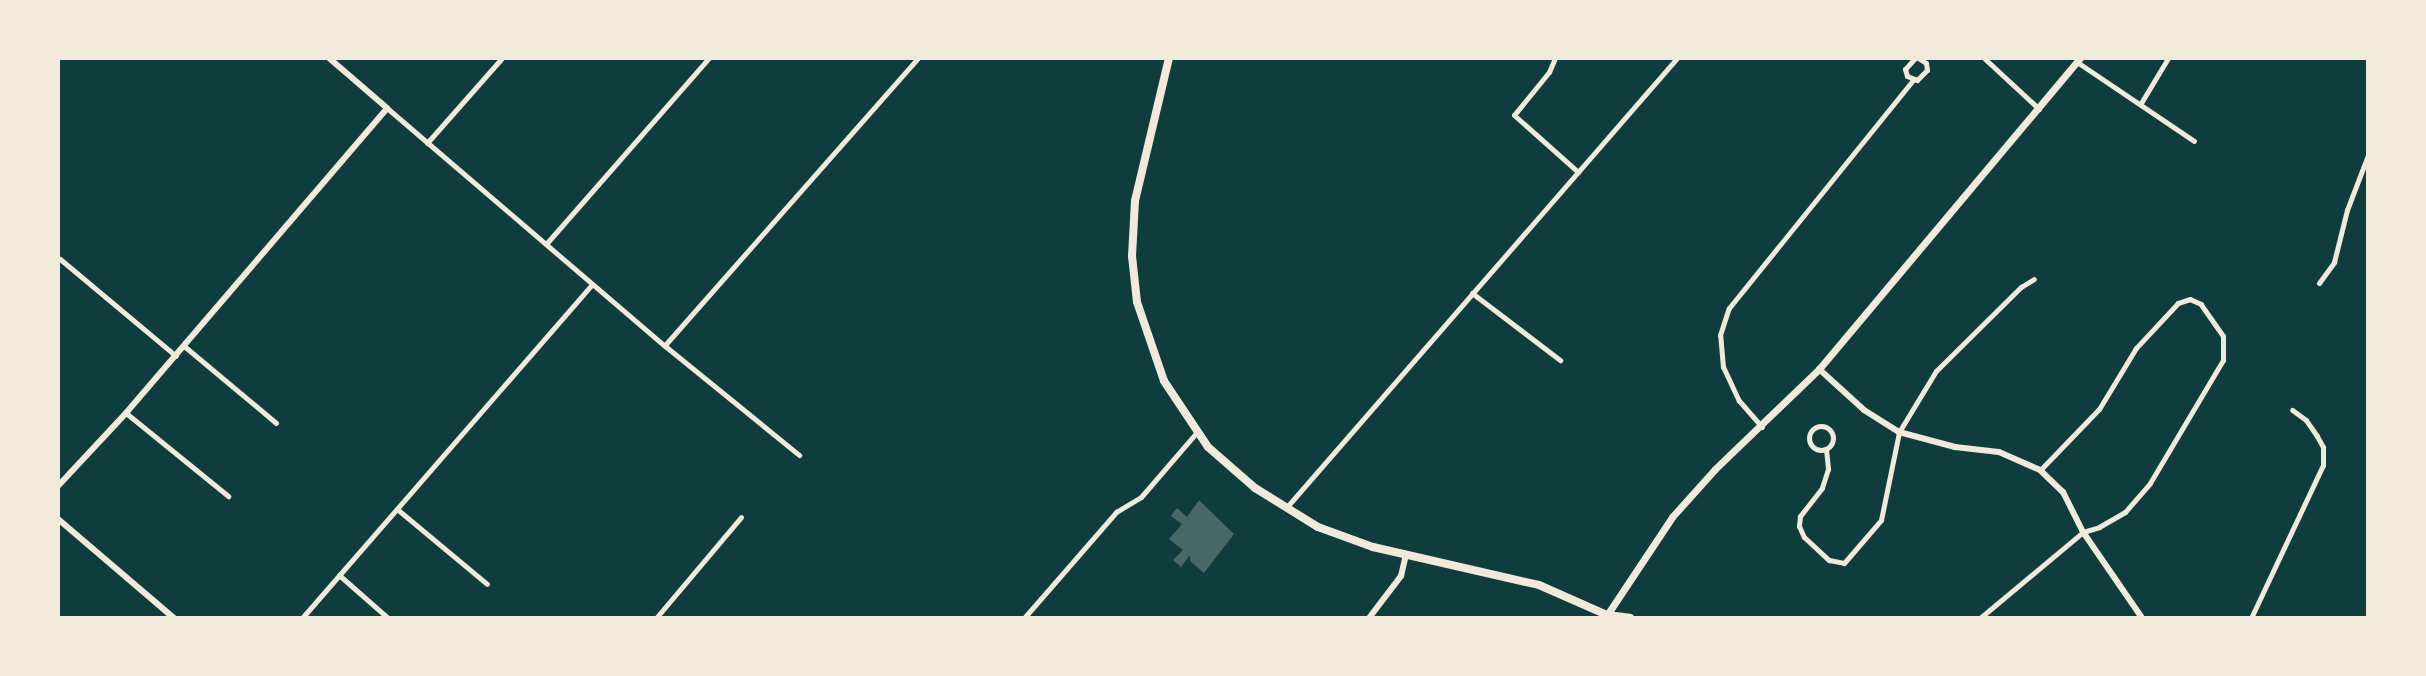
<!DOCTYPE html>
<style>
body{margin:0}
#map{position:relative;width:2426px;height:676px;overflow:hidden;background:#0f3d3e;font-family:Signika,sans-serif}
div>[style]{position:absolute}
.building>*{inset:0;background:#486865}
.minor>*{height:5px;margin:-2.5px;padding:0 2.5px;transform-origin:2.5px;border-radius:2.5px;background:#f1e9da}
.minor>.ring{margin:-2.5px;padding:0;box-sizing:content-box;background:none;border:5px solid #f1e9da;border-radius:50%}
.tertiary>*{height:6px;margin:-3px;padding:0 3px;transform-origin:3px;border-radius:3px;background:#f1e9da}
.secondary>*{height:7px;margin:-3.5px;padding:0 3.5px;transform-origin:3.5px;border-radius:3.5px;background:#f1e9da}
.primary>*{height:8px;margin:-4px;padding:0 4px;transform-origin:4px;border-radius:4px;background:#f1e9da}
span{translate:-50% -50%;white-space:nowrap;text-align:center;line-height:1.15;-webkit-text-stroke:7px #f1e9da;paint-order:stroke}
.frame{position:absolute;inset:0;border:60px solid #f1e9da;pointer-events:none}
</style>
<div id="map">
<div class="building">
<i style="clip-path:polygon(1199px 500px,1234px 534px,1204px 573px,1190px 561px,1190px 555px,1181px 567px,1173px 560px,1183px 550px,1169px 539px,1182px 524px,1171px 516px,1177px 508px,1187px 517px)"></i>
</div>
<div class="minor">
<i style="left:1555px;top:58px;width:15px;rotate:113deg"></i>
<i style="left:1549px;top:72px;width:55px;rotate:129.1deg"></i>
<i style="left:1514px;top:115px;width:86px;rotate:41.7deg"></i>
<i style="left:1915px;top:58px;width:15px;rotate:132deg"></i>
<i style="left:1905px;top:69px;width:7px;rotate:74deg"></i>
<i style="left:1907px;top:76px;width:11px;rotate:22deg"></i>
<i style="left:1917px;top:80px;width:14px;rotate:-45deg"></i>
<i style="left:1927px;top:70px;width:7px;rotate:-98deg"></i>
<i style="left:1926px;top:63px;width:9px;rotate:-148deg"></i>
<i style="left:1984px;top:58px;width:75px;rotate:42.8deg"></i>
<i style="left:2077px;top:62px;width:141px;rotate:34deg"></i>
<i style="left:2141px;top:103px;width:52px;rotate:-59deg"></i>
<i style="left:387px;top:108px;width:366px;rotate:40.6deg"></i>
<i style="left:665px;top:346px;width:173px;rotate:39.1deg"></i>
<i style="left:427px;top:143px;width:113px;rotate:-48.6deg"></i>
<i style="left:546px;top:244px;width:247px;rotate:-48.8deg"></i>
<i style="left:60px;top:259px;width:151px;rotate:39.9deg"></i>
<i style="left:2319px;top:283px;width:26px;rotate:-54deg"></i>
<i style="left:2334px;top:262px;width:54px;rotate:-76deg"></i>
<i style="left:2347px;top:210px;width:59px;rotate:-69.1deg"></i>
<i style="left:1472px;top:293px;width:111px;rotate:37.3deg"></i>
<i style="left:665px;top:345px;width:383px;rotate:-48.6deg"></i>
<i style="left:184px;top:346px;width:120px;rotate:39.9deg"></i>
<i style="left:126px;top:413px;width:132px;rotate:39.1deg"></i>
<i class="ring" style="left:1809px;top:426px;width:19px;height:19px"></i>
<i style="left:1762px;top:427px;width:35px;rotate:-131deg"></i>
<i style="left:1739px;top:401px;width:38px;rotate:-115deg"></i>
<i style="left:1723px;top:367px;width:32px;rotate:-95deg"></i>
<i style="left:1720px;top:335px;width:28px;rotate:-72deg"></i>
<i style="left:1729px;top:308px;width:293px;rotate:-51.1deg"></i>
<i style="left:1826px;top:449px;width:20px;rotate:84deg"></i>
<i style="left:1828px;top:469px;width:20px;rotate:108deg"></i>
<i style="left:1822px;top:488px;width:36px;rotate:128deg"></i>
<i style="left:1800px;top:516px;width:10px;rotate:96deg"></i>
<i style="left:1799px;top:526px;width:12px;rotate:66deg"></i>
<i style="left:1804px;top:537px;width:34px;rotate:43deg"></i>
<i style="left:1829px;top:560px;width:15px;rotate:11deg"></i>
<i style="left:1844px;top:563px;width:57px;rotate:-49.3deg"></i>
<i style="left:1881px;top:520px;width:90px;rotate:-78.4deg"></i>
<i style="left:1899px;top:432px;width:71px;rotate:-58.8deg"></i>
<i style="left:1936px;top:371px;width:120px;rotate:-44.7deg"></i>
<i style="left:2021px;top:287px;width:15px;rotate:-32deg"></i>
<i style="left:1286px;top:508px;width:596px;rotate:-49.01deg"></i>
<i style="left:397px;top:509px;width:117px;rotate:39.8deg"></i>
<i style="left:339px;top:575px;width:65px;rotate:41.3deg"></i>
<i style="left:302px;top:618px;width:442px;rotate:-49deg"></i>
<i style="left:656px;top:618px;width:132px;rotate:-49.9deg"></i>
<i style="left:1024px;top:618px;width:140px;rotate:-49deg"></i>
<i style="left:1116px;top:512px;width:29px;rotate:-31deg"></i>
<i style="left:1141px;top:497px;width:84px;rotate:-49.3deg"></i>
<i style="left:1980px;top:618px;width:134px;rotate:-39.9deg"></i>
<i style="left:2083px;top:532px;width:17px;rotate:-17deg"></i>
<i style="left:2099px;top:527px;width:30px;rotate:-30deg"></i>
<i style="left:2125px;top:512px;width:38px;rotate:-49deg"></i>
<i style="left:2150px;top:483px;width:143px;rotate:-59.3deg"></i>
<i style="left:2223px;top:360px;width:24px;rotate:-90deg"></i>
<i style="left:2223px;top:336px;width:39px;rotate:-125deg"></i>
<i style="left:2201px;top:304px;width:12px;rotate:-156deg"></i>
<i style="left:2190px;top:299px;width:13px;rotate:162deg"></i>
<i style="left:2178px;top:303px;width:62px;rotate:133deg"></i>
<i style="left:2136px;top:348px;width:71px;rotate:121.2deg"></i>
<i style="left:2099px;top:409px;width:85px;rotate:134deg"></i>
<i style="left:2251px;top:618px;width:169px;rotate:-64.8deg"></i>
<i style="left:2323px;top:465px;width:18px;rotate:-90deg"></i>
<i style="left:2323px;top:447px;width:13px;rotate:-119deg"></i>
<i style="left:2317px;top:436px;width:19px;rotate:-125deg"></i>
<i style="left:2306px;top:420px;width:17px;rotate:-144deg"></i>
</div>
<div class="tertiary">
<i style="left:1819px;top:369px;width:61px;rotate:42.3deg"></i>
<i style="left:1864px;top:410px;width:41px;rotate:32.2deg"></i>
<i style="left:1899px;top:432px;width:58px;rotate:15deg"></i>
<i style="left:1955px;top:447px;width:44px;rotate:6.5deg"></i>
<i style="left:1999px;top:452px;width:45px;rotate:23.7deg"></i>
<i style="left:2040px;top:470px;width:32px;rotate:44deg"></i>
<i style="left:2063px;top:492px;width:45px;rotate:63.4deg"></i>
<i style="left:2083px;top:532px;width:104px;rotate:55.5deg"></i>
<i style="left:58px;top:486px;width:100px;rotate:-47deg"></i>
<i style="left:126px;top:413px;width:401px;rotate:-49.4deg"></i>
<i style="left:387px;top:108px;width:77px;rotate:-139.2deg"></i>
<i style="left:58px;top:519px;width:153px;rotate:40.5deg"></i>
<i style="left:1369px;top:618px;width:53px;rotate:-52.7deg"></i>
<i style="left:1401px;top:576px;width:22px;rotate:-77deg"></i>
</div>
<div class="secondary">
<i style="left:1607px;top:615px;width:118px;rotate:-56.4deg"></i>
<i style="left:1672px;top:517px;width:64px;rotate:-48.1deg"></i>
<i style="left:1715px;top:469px;width:144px;rotate:-43.9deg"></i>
<i style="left:1819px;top:369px;width:406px;rotate:-50deg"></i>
</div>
<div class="primary">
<i style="left:1169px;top:58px;width:147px;rotate:103.4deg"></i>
<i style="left:1135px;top:201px;width:55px;rotate:93.1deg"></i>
<i style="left:1132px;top:256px;width:46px;rotate:83.8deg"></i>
<i style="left:1137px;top:302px;width:83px;rotate:71.1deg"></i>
<i style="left:1164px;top:381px;width:79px;rotate:56.3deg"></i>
<i style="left:1208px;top:447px;width:62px;rotate:41.1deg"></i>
<i style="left:1255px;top:488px;width:74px;rotate:31.8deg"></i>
<i style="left:1318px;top:527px;width:59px;rotate:20deg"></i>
<i style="left:1373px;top:547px;width:170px;rotate:12.9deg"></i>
<i style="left:1539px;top:585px;width:74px;rotate:23.8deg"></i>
<i style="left:1607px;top:615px;width:23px;rotate:7deg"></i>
</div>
<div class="frame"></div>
</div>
